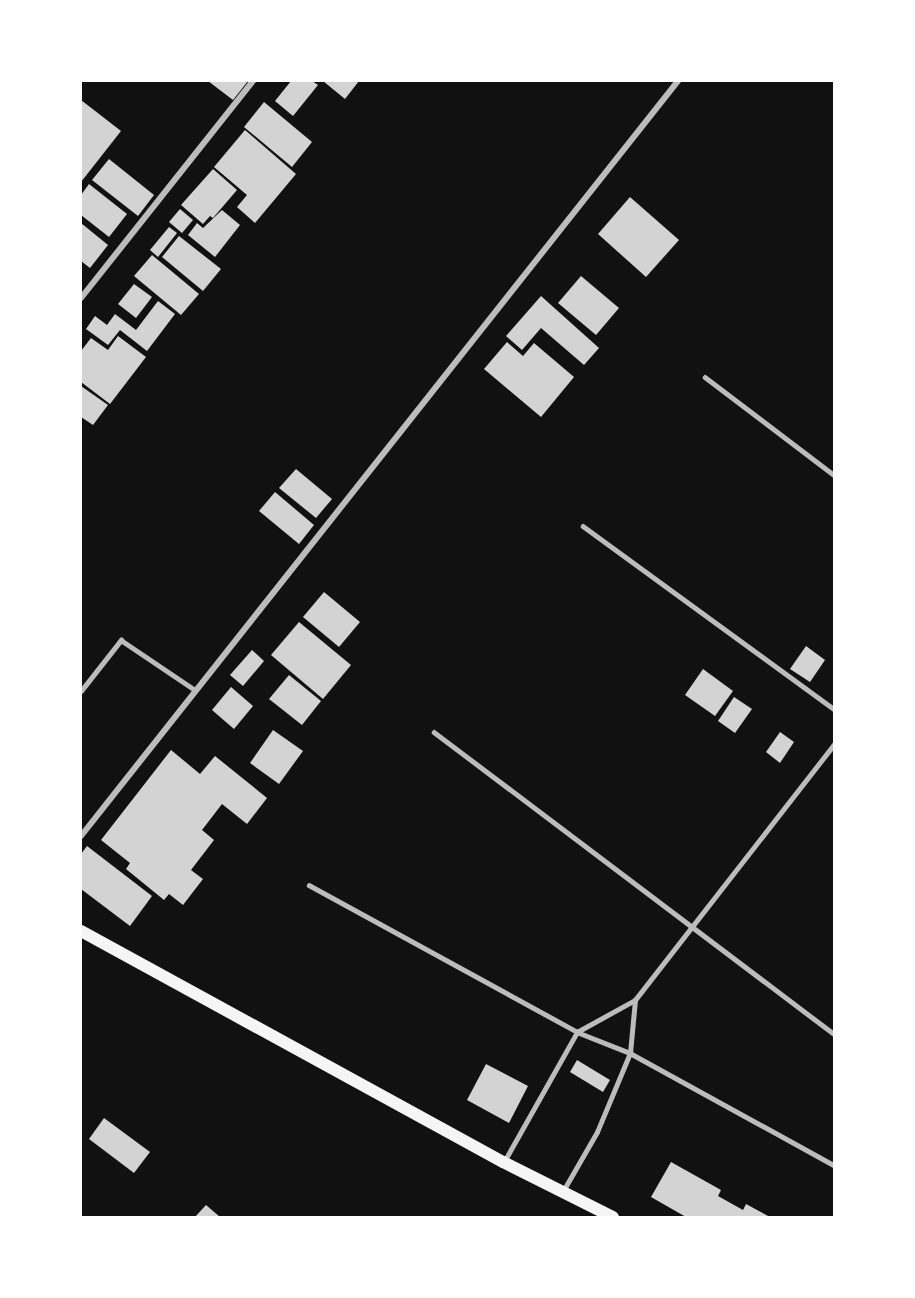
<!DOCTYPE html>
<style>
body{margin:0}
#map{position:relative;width:915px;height:1298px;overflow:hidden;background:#111;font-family:Poppins,sans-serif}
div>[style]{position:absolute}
.building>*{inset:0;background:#d3d3d3}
.service>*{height:4.5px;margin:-2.25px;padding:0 2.25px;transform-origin:2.25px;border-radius:2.25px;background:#bcbcbc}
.minor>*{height:6px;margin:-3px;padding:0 3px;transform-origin:3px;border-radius:3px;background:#bcbcbc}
.secondary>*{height:12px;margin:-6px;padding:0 6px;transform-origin:6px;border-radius:6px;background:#f5f5f5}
span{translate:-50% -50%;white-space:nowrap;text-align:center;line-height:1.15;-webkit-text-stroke:6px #fff;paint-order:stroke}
.frame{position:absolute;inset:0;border:82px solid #fff;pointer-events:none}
</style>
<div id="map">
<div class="building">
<i style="clip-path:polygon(208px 81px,248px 81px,233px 100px)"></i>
<i style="clip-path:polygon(291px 81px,312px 81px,318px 85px,293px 116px,275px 101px)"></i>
<i style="clip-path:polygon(323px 81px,359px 81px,345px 99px)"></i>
<i style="clip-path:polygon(81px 100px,121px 131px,81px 182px)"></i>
<i style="clip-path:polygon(264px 102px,312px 142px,292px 167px,244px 127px)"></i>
<i style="clip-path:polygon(245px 130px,296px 174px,255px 223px,237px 207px,247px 195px,214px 167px)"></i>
<i style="clip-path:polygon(109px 159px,154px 195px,138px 216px,92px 180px)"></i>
<i style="clip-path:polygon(213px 169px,237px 190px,213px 218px,210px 216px,203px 224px,181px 205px)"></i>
<i style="clip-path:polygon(89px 184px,127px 214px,109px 237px,81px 215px,81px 195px)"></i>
<i style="clip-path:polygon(630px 197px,679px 240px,646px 277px,598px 234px)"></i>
<i style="clip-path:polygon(180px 209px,193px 220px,182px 233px,169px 222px)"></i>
<i style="clip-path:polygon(222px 210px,240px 225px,215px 257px,188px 235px,197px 223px,203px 228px)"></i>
<i style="clip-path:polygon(81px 223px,108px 245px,90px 268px,81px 261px)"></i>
<i style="clip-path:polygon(169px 227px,177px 233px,158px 257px,150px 250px)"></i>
<i style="clip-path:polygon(179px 236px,221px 269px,203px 291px,162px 257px)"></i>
<i style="clip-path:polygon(152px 255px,199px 294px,181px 315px,134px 276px)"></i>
<i style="clip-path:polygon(581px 276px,619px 308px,596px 335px,558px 303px)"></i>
<i style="clip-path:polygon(134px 284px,152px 297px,136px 318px,118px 304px)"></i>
<i style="clip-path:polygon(541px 296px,599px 348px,584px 365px,541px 328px,522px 350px,506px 336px)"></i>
<i style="clip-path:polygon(158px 301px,175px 314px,147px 351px,120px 330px,108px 345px,86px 329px,95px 316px,107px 325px,115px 314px,136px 330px)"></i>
<i style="clip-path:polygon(118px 336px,146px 357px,110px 404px,81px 382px,81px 351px,91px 338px,108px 350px)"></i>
<i style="clip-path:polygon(507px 342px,523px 356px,534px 343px,574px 377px,541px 417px,484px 369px)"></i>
<i style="clip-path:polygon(81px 386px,108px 405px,93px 425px,81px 417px)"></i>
<i style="clip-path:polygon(296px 469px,332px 499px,316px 518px,279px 488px)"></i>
<i style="clip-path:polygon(275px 492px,314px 525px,299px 544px,259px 511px)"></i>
<i style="clip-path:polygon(324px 592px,360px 622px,339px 647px,303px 617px)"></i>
<i style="clip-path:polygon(299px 622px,351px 665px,323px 699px,271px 655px)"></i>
<i style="clip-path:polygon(806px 646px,825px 660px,810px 682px,790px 669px)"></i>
<i style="clip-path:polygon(252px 650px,264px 661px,243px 686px,230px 675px)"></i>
<i style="clip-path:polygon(703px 669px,733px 691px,715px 716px,685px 695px)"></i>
<i style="clip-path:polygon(289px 675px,321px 701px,302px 725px,269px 699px)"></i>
<i style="clip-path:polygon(231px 687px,253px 706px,234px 729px,212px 710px)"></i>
<i style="clip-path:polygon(734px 697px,752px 709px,735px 733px,718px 721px)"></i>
<i style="clip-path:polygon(273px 730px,303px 751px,279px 784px,250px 763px)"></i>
<i style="clip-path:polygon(780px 732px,794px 742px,780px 763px,766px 752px)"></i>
<i style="clip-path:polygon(171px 750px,200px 774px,215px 756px,267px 798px,247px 824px,222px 804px,202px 830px,214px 840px,191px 870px,203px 879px,183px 905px,169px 894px,164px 900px,126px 869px,130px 863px,101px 840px)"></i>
<i style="clip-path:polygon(87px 846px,152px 896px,130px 926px,81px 889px,81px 854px)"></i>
<i style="clip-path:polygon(577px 1060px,610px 1080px,603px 1092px,570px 1072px)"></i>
<i style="clip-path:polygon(486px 1064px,528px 1086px,509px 1123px,467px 1100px)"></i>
<i style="clip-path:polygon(104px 1118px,150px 1152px,134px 1173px,89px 1139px)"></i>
<i style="clip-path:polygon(671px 1162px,721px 1190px,718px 1196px,743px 1210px,746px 1204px,770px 1217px,686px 1217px,651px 1197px)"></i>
<i style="clip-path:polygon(206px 1205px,220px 1217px,195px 1217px)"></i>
</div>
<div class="service">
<i style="left:705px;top:377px;width:162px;rotate:37.2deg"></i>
<i style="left:583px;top:526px;width:311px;rotate:36.1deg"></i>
<i style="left:81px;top:691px;width:65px;rotate:-51.9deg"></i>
<i style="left:121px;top:640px;width:89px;rotate:34deg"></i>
<i style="left:434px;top:732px;width:501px;rotate:37.05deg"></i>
<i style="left:309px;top:885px;width:306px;rotate:28.7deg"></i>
<i style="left:577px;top:1032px;width:57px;rotate:21.6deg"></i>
<i style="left:630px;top:1053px;width:233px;rotate:28.8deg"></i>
<i style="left:505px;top:1160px;width:147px;rotate:-60.6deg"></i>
<i style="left:577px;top:1032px;width:66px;rotate:-28.9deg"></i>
<i style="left:635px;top:1000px;width:324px;rotate:-52.1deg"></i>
<i style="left:563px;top:1191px;width:68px;rotate:-60deg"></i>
<i style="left:597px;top:1132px;width:86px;rotate:-67.3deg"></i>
<i style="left:630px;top:1053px;width:53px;rotate:-84.6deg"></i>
</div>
<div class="minor">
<i style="left:81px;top:298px;width:277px;rotate:-51.6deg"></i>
<i style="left:81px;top:836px;width:963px;rotate:-51.67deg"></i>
</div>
<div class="secondary">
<i style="left:81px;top:931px;width:481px;rotate:28.7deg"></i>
<i style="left:503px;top:1162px;width:123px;rotate:26.6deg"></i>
</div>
<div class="frame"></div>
</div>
